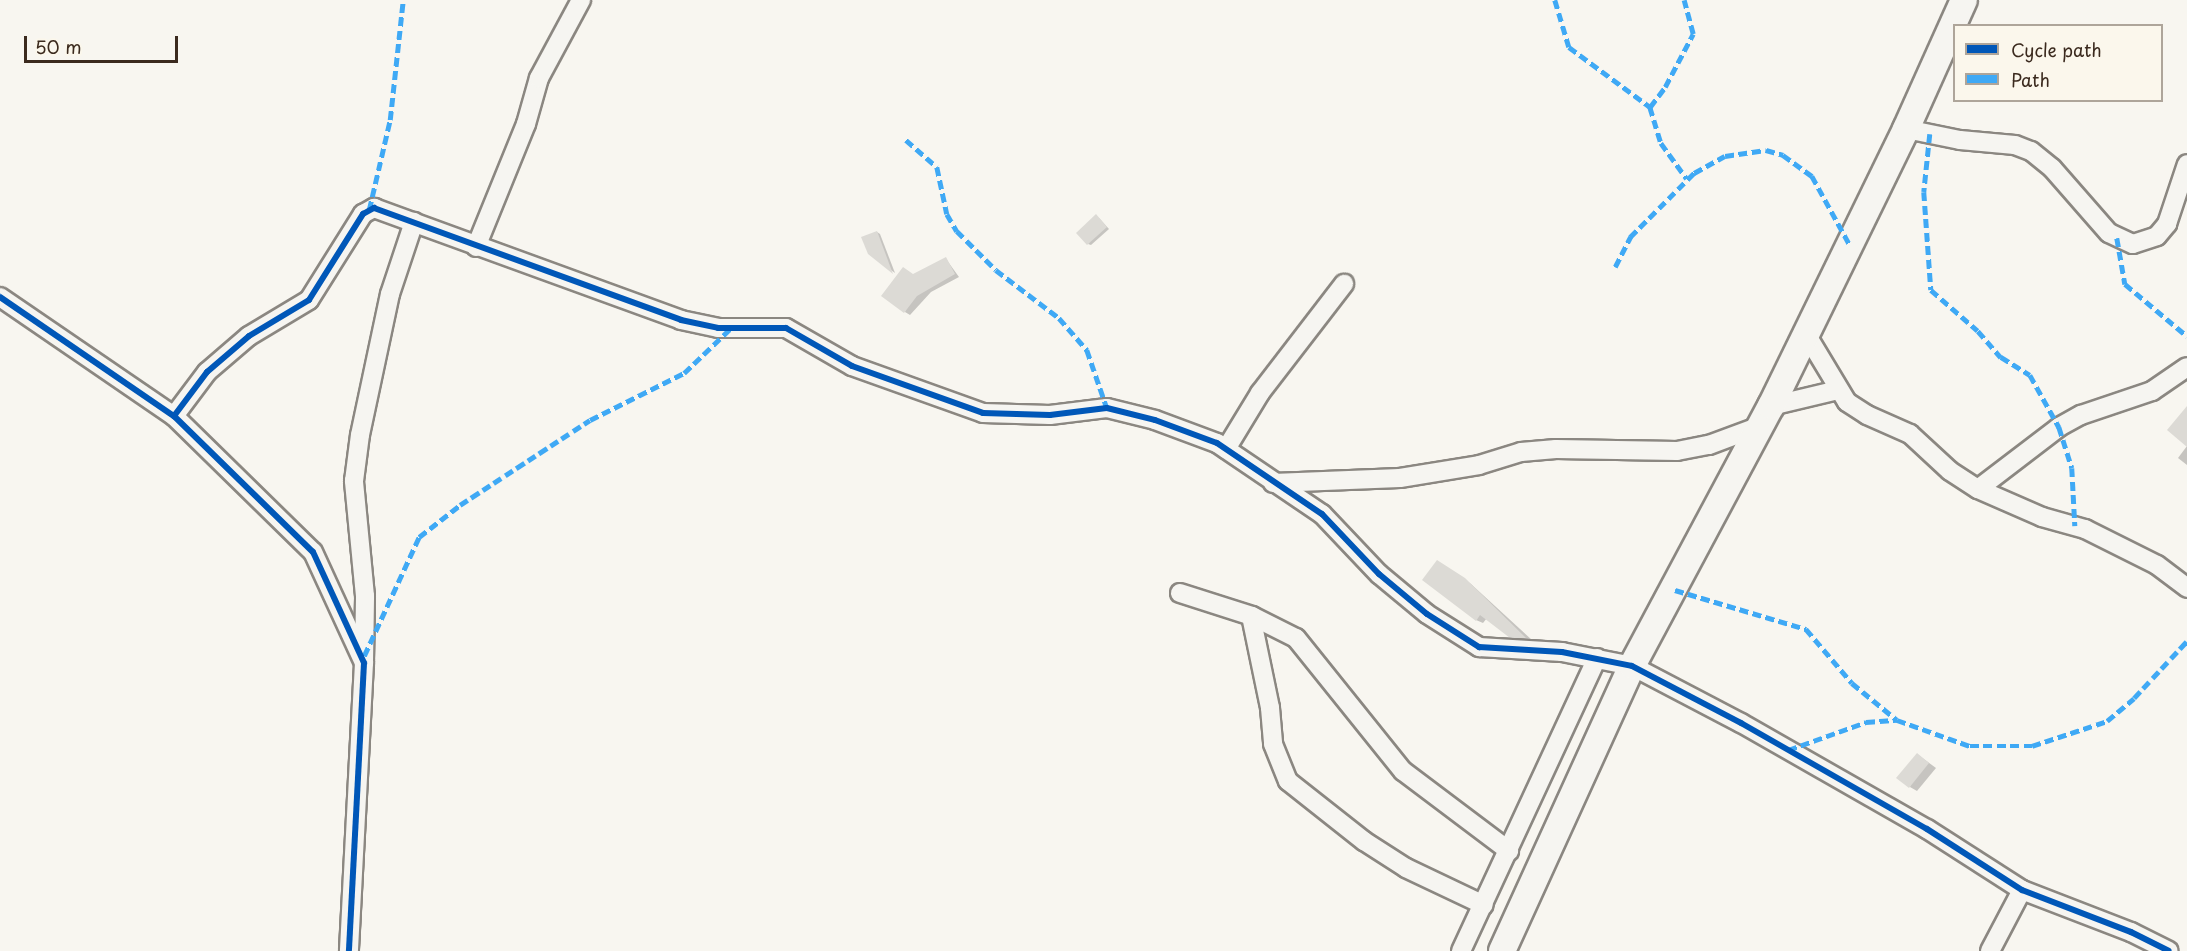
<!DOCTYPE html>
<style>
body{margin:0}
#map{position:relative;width:2187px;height:951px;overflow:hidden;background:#f8f6f0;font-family:"Playpen Sans",sans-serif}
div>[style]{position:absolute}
.shadow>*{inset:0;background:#0003}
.building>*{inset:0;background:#dcdad5}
.roads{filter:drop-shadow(2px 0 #8b8781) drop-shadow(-2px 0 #8b8781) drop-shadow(0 2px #8b8781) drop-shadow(0 -2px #8b8781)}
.minor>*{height:18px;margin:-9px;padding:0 9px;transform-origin:9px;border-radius:9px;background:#f6f5f1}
.secondary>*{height:26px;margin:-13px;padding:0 13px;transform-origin:13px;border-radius:13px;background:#f6f5f1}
.quiet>*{height:4.5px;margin-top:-2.25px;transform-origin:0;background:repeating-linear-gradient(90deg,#3fa9f5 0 9px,transparent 0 13.5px)}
.cycleway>*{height:6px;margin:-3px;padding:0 3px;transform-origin:3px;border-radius:3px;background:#0057b8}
span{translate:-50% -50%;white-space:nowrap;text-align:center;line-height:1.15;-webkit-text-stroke:4.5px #fbf7ec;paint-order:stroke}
.legend{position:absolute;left:1953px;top:24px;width:210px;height:78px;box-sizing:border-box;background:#fbf7ec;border:2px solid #aea59a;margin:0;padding:8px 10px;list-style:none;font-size:18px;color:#3b2a1e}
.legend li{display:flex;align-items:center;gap:12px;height:30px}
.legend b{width:30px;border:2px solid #aea59a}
.scale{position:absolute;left:24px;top:36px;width:154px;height:27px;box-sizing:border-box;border:3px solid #3b2a1e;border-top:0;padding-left:8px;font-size:18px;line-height:21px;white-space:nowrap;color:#3b2a1e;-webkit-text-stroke:4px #fbf7ec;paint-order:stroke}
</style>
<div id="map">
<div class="shadow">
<i style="clip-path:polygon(1099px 218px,1109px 229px,1091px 245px,1088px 244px)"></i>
<i style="clip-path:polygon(877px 232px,880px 234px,895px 273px,869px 254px)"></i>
<i style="clip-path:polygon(946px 259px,959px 277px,931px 292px,910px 315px,905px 312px,913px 276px)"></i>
<i style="clip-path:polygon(2187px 446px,2187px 465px,2178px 458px)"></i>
<i style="clip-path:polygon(1444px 566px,1471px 584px,1532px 640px,1518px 640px,1487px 618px,1483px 623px,1476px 620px)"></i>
<i style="clip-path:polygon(1917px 754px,1936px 768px,1917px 791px,1910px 787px)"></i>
</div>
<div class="building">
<i style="clip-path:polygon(1096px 214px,1107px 227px,1087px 245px,1076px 233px)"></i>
<i style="clip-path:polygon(877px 231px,893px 274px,868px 254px,861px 237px)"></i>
<i style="clip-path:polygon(946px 257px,955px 274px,917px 296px,904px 313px,881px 296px,903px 267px,913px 274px)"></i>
<i style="clip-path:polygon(2187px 406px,2187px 447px,2167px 430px)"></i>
<i style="clip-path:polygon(1437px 560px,1465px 578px,1527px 639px,1510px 638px,1480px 615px,1476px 621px,1422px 580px)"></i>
<i style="clip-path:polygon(1917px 753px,1929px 763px,1909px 788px,1896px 778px)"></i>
</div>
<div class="roads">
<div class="minor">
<i style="left:1906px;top:129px;width:55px;rotate:11.5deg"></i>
<i style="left:1960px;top:140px;width:55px;rotate:5.2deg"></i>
<i style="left:2015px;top:145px;width:17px;rotate:21deg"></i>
<i style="left:2031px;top:151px;width:27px;rotate:39deg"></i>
<i style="left:2052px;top:168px;width:86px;rotate:48.8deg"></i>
<i style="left:2109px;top:233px;width:26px;rotate:25deg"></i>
<i style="left:2133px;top:244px;width:25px;rotate:-18deg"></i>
<i style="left:2157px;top:236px;width:16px;rotate:-50deg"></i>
<i style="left:2167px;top:224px;width:63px;rotate:-71.6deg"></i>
<i style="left:476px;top:247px;width:133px;rotate:-67.9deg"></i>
<i style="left:526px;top:124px;width:48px;rotate:-74.2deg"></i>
<i style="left:539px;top:78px;width:89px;rotate:-61.7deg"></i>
<i style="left:0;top:297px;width:211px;rotate:34.4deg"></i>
<i style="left:174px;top:416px;width:194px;rotate:44.4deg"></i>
<i style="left:313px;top:552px;width:122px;rotate:65.3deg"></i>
<i style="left:364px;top:663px;width:288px;rotate:93deg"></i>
<i style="left:1806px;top:334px;width:79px;rotate:58.9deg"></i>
<i style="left:1847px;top:402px;width:24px;rotate:33deg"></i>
<i style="left:1867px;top:415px;width:47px;rotate:23.8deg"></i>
<i style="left:1910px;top:434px;width:54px;rotate:42.8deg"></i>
<i style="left:1950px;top:471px;width:33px;rotate:33deg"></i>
<i style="left:1978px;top:489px;width:70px;rotate:23.6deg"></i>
<i style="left:2042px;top:517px;width:45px;rotate:15.6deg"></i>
<i style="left:2085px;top:529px;width:80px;rotate:26.6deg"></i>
<i style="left:2157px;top:565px;width:38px;rotate:37deg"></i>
<i style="left:1771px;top:406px;width:69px;rotate:-13.4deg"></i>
<i style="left:174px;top:416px;width:55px;rotate:-53.1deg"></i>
<i style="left:207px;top:372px;width:55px;rotate:-40.6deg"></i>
<i style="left:249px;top:336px;width:70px;rotate:-31deg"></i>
<i style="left:309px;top:300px;width:102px;rotate:-57.9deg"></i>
<i style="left:363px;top:214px;width:13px;rotate:-29deg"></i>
<i style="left:374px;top:208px;width:327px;rotate:20deg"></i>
<i style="left:681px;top:320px;width:38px;rotate:12deg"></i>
<i style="left:718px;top:328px;width:68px"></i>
<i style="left:786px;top:328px;width:76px;rotate:29.9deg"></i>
<i style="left:852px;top:366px;width:139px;rotate:19.7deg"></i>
<i style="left:983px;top:413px;width:67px;rotate:1.7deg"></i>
<i style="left:1050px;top:415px;width:57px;rotate:-7deg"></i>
<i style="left:1107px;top:408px;width:49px;rotate:14deg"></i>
<i style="left:1155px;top:420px;width:66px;rotate:20.4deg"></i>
<i style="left:1217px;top:443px;width:127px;rotate:34.1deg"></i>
<i style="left:1322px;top:514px;width:83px;rotate:46.5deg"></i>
<i style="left:1379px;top:574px;width:62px;rotate:39.8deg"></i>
<i style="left:1427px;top:614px;width:62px;rotate:32.4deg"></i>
<i style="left:1479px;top:647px;width:83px;rotate:3.4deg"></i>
<i style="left:1562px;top:652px;width:71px;rotate:11.3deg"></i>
<i style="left:1632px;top:666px;width:123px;rotate:27.6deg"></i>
<i style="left:1741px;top:723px;width:214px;rotate:29.7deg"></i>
<i style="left:1927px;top:829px;width:113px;rotate:32.7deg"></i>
<i style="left:2022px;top:890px;width:117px;rotate:21.1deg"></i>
<i style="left:2131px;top:932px;width:42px;rotate:26.6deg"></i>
<i style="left:1226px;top:449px;width:66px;rotate:-58.7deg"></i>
<i style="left:1260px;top:393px;width:138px;rotate:-52.4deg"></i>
<i style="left:1273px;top:483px;width:127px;rotate:-2.3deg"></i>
<i style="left:1400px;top:478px;width:80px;rotate:-9.3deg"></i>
<i style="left:1479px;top:465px;width:44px;rotate:-17.2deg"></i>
<i style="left:1521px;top:452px;width:35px;rotate:-5deg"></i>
<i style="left:1556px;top:449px;width:121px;rotate:0.9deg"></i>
<i style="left:1677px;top:451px;width:33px;rotate:-11deg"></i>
<i style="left:1709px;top:445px;width:54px;rotate:-20.4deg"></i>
<i style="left:1978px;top:489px;width:102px;rotate:-37.4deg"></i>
<i style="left:2059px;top:427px;width:25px;rotate:-29deg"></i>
<i style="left:2081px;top:415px;width:75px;rotate:-18.7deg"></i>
<i style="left:2152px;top:391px;width:42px;rotate:-34.4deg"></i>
<i style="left:1180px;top:593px;width:76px;rotate:17.7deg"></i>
<i style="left:1252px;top:616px;width:49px;rotate:26.6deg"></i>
<i style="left:1296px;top:638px;width:171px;rotate:51.2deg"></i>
<i style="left:1403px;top:771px;width:133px;rotate:37deg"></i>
<i style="left:1251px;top:616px;width:94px;rotate:78.3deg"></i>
<i style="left:1270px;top:708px;width:36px;rotate:85deg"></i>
<i style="left:1273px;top:744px;width:40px;rotate:68deg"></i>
<i style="left:1288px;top:781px;width:97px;rotate:38.3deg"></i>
<i style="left:1364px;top:841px;width:50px;rotate:32.7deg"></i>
<i style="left:1406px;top:868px;width:86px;rotate:25.4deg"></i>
<i style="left:364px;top:662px;width:66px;rotate:-89.1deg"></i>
<i style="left:365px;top:596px;width:116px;rotate:-95.5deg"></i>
<i style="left:354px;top:481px;width:46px;rotate:-82.6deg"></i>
<i style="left:360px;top:435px;width:144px;rotate:-78deg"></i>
<i style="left:390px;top:294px;width:76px;rotate:-71.6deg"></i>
<i style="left:1461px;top:951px;width:323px;rotate:-65.1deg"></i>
<i style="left:1990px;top:951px;width:69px;rotate:-62.3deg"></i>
</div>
<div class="secondary">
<i style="left:1502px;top:951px;width:313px;rotate:-65.5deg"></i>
<i style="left:1632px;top:666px;width:295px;rotate:-61.9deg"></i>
<i style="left:1771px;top:406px;width:308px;rotate:-64deg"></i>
<i style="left:1906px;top:129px;width:141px;rotate:-65.8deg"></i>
</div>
</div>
<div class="quiet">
<i style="left:1555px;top:0;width:49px;rotate:73.4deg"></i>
<i style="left:1569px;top:47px;width:101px;rotate:36.5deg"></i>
<i style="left:1650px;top:107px;width:38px;rotate:73deg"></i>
<i style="left:1661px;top:143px;width:44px;rotate:54.2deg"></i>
<i style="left:1650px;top:107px;width:25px;rotate:-53deg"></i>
<i style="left:1665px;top:87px;width:60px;rotate:-62.2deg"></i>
<i style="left:1693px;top:34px;width:35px;rotate:-105deg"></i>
<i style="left:1930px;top:134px;width:58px;rotate:95.9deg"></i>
<i style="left:1924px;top:192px;width:98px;rotate:85.9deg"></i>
<i style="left:1931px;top:290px;width:62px;rotate:41.1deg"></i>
<i style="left:1978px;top:331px;width:35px;rotate:49deg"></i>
<i style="left:2001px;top:357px;width:34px;rotate:32deg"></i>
<i style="left:2030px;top:375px;width:60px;rotate:60.9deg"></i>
<i style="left:2059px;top:427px;width:43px;rotate:72.4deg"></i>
<i style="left:2072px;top:468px;width:58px;rotate:87deg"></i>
<i style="left:906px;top:140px;width:41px;rotate:41.1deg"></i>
<i style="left:937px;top:167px;width:48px;rotate:78deg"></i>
<i style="left:947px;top:214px;width:20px;rotate:60deg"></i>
<i style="left:957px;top:231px;width:55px;rotate:45deg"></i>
<i style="left:996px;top:270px;width:79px;rotate:37.3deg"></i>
<i style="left:1059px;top:318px;width:43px;rotate:48.8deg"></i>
<i style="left:1087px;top:350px;width:61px;rotate:71deg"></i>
<i style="left:369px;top:210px;width:92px;rotate:-76.9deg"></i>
<i style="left:390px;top:120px;width:121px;rotate:-83.8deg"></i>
<i style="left:2117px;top:238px;width:47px;rotate:80.1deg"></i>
<i style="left:2125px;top:284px;width:81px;rotate:40deg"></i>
<i style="left:1615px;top:267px;width:34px;rotate:-63deg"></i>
<i style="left:1630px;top:237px;width:91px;rotate:-45deg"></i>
<i style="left:1694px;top:173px;width:35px;rotate:-29deg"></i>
<i style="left:1725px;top:156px;width:41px;rotate:-8.3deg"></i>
<i style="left:1766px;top:150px;width:18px;rotate:16deg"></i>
<i style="left:1783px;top:155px;width:36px;rotate:36deg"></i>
<i style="left:1812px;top:176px;width:79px;rotate:61.2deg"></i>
<i style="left:1675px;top:590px;width:137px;rotate:16.6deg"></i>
<i style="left:1806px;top:629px;width:71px;rotate:49.6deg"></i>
<i style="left:1852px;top:683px;width:58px;rotate:39.4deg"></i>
<i style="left:364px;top:656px;width:131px;rotate:-65.2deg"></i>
<i style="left:419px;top:537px;width:52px;rotate:-38deg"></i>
<i style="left:460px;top:505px;width:155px;rotate:-33.2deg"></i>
<i style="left:590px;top:420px;width:105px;rotate:-26.6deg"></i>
<i style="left:684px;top:373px;width:66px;rotate:-43.8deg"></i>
<i style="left:1788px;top:750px;width:83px;rotate:-19.7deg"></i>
<i style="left:1866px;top:722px;width:31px;rotate:-4deg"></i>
<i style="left:1897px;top:720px;width:77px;rotate:19.6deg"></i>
<i style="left:1970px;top:746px;width:62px"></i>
<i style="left:2032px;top:746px;width:79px;rotate:-18.4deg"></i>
<i style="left:2107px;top:721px;width:35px;rotate:-40deg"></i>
<i style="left:2134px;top:698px;width:78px;rotate:-47.1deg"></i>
</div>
<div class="cycleway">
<i style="left:0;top:297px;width:211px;rotate:34.4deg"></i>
<i style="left:174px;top:416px;width:194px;rotate:44.4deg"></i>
<i style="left:313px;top:552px;width:122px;rotate:65.3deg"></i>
<i style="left:364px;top:663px;width:288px;rotate:93deg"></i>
<i style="left:174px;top:416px;width:55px;rotate:-53.1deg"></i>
<i style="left:207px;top:372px;width:55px;rotate:-40.6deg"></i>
<i style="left:249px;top:336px;width:70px;rotate:-31deg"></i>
<i style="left:309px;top:300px;width:102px;rotate:-57.9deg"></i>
<i style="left:363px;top:214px;width:13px;rotate:-29deg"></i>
<i style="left:374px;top:208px;width:327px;rotate:20deg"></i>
<i style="left:681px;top:320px;width:38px;rotate:12deg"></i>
<i style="left:718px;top:328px;width:68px"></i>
<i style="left:786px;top:328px;width:76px;rotate:29.9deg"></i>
<i style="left:852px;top:366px;width:139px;rotate:19.7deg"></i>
<i style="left:983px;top:413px;width:67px;rotate:1.7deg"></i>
<i style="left:1050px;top:415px;width:57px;rotate:-7deg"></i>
<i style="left:1107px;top:408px;width:49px;rotate:14deg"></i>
<i style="left:1155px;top:420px;width:66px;rotate:20.4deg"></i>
<i style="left:1217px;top:443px;width:127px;rotate:34.1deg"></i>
<i style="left:1322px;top:514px;width:83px;rotate:46.5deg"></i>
<i style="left:1379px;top:574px;width:62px;rotate:39.8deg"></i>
<i style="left:1427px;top:614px;width:62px;rotate:32.4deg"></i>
<i style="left:1479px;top:647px;width:83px;rotate:3.4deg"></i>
<i style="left:1562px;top:652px;width:71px;rotate:11.3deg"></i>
<i style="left:1632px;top:666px;width:123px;rotate:27.6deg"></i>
<i style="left:1741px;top:723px;width:214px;rotate:29.7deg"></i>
<i style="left:1927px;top:829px;width:113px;rotate:32.7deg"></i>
<i style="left:2022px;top:890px;width:117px;rotate:21.1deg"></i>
<i style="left:2131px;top:932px;width:42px;rotate:26.6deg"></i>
</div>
<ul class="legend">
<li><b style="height:8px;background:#0057b8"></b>Cycle path</li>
<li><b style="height:8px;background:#3fa9f5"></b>Path</li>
</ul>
<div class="scale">50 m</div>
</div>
